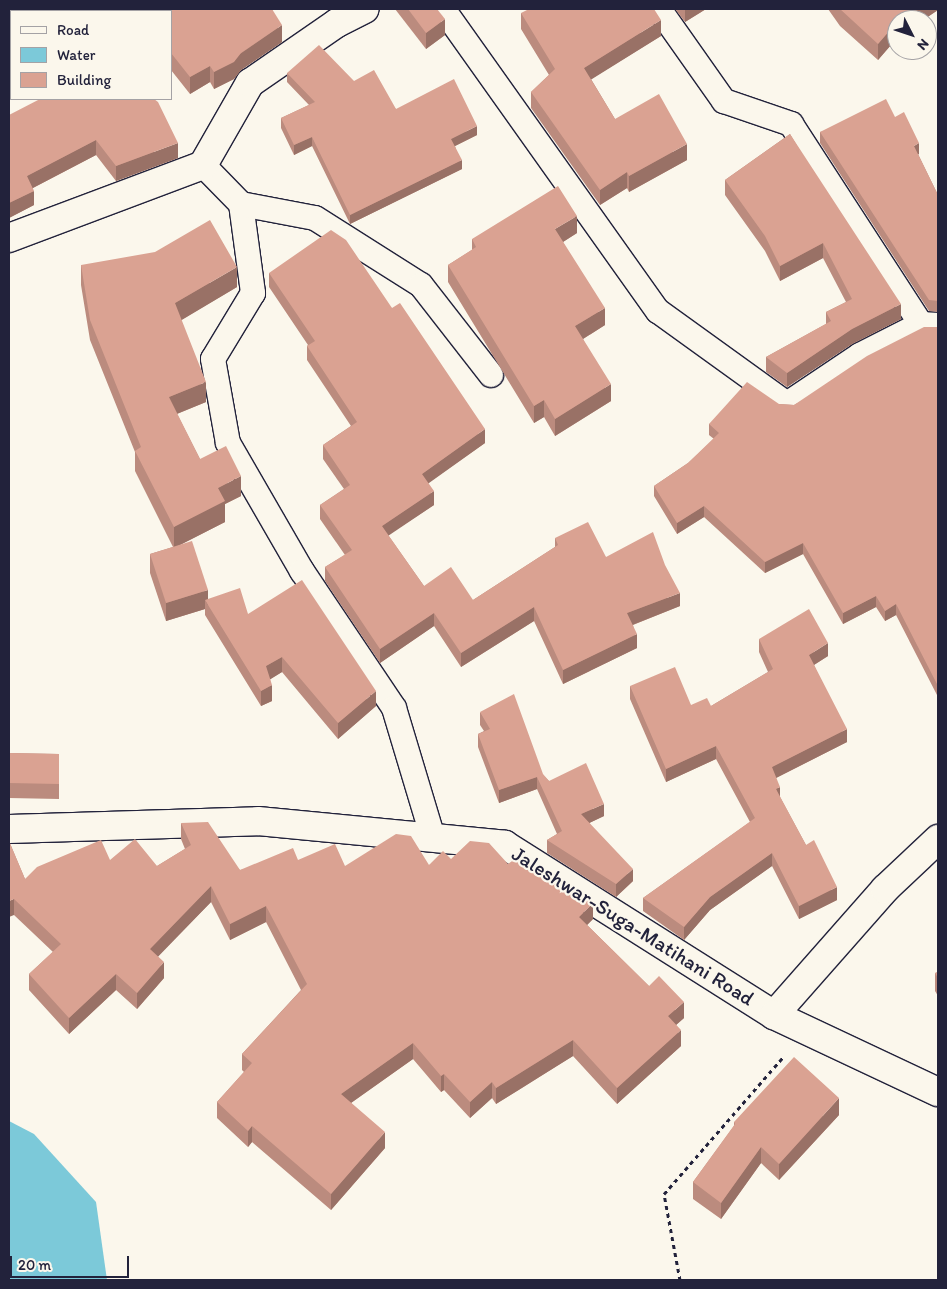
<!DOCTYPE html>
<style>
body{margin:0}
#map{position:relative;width:947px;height:1289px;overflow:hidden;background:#fbf7ec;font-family:Itim,sans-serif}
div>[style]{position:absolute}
.water>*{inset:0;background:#7cc9d9}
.path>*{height:3px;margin-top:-1.5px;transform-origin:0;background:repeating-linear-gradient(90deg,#22223b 0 4px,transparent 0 8px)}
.roads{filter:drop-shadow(1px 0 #22223b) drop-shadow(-1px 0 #22223b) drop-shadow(0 1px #22223b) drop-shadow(0 -1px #22223b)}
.service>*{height:24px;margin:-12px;padding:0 12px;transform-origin:12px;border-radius:12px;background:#fbf7ec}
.minor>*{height:28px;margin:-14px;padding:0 14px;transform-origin:14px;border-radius:14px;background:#fbf7ec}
.secondary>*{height:28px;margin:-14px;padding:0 14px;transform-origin:14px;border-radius:14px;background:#fbf7ec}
.wall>*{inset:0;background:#bb8b7e}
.shaded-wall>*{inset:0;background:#997166}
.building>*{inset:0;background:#daa292}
span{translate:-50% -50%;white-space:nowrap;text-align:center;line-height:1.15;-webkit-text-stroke:4.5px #fbf7ec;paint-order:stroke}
.street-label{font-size:21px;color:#22223b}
.frame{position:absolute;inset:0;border:10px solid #22223b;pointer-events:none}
.legend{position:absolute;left:10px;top:10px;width:162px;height:90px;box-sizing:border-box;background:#fbf7ec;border:1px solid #a4a2a5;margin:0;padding:6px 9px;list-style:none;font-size:15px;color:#22223b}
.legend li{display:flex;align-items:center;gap:10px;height:25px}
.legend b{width:25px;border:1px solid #a4a2a5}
.north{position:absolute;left:887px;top:10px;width:50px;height:50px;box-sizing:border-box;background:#fbf7ec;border:1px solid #a4a2a5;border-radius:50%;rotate:131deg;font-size:14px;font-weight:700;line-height:20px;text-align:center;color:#22223b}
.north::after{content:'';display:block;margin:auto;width:18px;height:22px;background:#22223b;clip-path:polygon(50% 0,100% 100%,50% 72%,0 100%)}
.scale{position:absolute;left:10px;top:1256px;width:119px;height:22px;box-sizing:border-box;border:2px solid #22223b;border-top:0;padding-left:6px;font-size:15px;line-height:18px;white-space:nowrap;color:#22223b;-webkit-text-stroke:4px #fbf7ec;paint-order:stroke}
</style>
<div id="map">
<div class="water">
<i style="clip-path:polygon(9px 1121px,34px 1134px,96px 1202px,107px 1280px,9px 1280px)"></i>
</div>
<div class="path">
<i style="left:680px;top:1280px;width:87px;rotate:-100.5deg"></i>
<i style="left:664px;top:1194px;width:181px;rotate:-49deg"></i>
</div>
<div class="roads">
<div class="service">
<i style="left:443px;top:9px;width:371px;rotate:54.6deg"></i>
<i style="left:658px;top:311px;width:159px;rotate:35.8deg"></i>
<i style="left:787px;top:404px;width:88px;rotate:-33.9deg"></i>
<i style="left:860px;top:355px;width:68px;rotate:-26.9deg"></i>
<i style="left:659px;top:9px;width:113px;rotate:54.8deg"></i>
<i style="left:724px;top:101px;width:71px;rotate:18.9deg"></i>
<i style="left:791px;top:124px;width:239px;rotate:57deg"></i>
<i style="left:921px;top:324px;width:17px;rotate:3deg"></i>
<i style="left:203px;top:165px;width:54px;rotate:45.7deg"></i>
<i style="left:241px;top:204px;width:90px;rotate:82.3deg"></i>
<i style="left:253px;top:293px;width:77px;rotate:121.2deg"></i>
<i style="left:213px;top:359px;width:85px;rotate:79.9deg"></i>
<i style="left:228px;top:443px;width:148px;rotate:60deg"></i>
<i style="left:302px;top:571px;width:165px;rotate:56.1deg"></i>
<i style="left:394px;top:708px;width:136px;rotate:73.3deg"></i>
<i style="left:241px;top:204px;width:75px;rotate:10.7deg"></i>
<i style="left:315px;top:218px;width:125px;rotate:32.3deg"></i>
<i style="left:421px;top:285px;width:114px;rotate:52.1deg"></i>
</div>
<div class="minor">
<i style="left:9px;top:238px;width:207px;rotate:-20.6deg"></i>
<i style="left:203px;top:165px;width:95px;rotate:-60.2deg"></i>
<i style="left:250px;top:83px;width:106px;rotate:-34.6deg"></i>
<i style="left:337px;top:23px;width:31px;rotate:-27deg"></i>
<i style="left:774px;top:1015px;width:168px;rotate:-48.6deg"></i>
<i style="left:885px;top:889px;width:73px;rotate:-43.3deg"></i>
</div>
<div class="secondary">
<i style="left:9px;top:829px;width:249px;rotate:-1.8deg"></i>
<i style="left:258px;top:821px;width:248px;rotate:5.5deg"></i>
<i style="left:505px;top:845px;width:318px;rotate:32.3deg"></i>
<i style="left:774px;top:1015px;width:181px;rotate:25.2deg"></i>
</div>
</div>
<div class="wall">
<i style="clip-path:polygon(124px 9px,272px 9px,282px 42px,241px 70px,234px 79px,214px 89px,210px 82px,190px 94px,171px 70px,171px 11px,126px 11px)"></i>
<i style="clip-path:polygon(395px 9px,437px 9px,445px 35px,426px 49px)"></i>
<i style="clip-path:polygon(675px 9px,706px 9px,685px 22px)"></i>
<i style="clip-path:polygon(828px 9px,938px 9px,938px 10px,923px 20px,897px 20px,897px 38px,878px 60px,840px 26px)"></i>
<i style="clip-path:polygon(521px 13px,661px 36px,591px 79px,615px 119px,687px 160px,629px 192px,627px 188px,600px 205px,531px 108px,531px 92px,549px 75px,521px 29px)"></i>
<i style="clip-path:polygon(287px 73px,354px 81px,396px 109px,477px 135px,455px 146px,462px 169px,350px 224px,312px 146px,294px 155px,281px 128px,281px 118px,309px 105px,287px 82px)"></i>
<i style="clip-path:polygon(9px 115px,178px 158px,116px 181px,96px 155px,33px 188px,34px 205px,9px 218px)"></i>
<i style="clip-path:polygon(895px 117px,919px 154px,918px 154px,938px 195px,938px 312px,929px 311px,820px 143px,820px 132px)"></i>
<i style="clip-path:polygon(790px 134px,901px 319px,852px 344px,787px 387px,766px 372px,766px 357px,826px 324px,826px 312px,846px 302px,823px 258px,780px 281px,765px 251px,725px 195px,725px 180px)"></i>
<i style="clip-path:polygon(577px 233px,563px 242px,605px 325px,583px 339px,611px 401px,555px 436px,544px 417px,534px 423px,448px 282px,448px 265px,472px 250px,472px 239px)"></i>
<i style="clip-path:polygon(81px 265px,237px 287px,181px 320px,206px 402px,177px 414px,200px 459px,241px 496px,225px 504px,225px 522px,178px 546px,208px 599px,248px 614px,376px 706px,338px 739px,282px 672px,270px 679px,272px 701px,261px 706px,205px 615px,205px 609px,166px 621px,150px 573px,150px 554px,173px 547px,135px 471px,135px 452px,90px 340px,81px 285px)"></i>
<i style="clip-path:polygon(269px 273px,392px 308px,485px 443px,428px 483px,434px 505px,388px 535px,424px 586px,473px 600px,555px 547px,555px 538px,606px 557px,680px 606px,633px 625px,637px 648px,563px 684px,534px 621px,461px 667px,434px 626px,380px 663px,325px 581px,325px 567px,345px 555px,320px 519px,320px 505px,344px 489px,323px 459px,323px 445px,351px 426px,307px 360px,307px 346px,308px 345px,269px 287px)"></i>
<i style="clip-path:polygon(938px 327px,938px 697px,896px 615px,885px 621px,876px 607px,843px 624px,803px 554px,765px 573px,704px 517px,677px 534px,654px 496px,654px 486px,688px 463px,714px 439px,709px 435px,709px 424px,779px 404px,794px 405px)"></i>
<i style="clip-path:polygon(759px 639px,828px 656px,814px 665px,847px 742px,776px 778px,780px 797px,806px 845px,837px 900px,799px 919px,772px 866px,710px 910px,684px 940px,643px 911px,643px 898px,750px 822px,716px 759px,666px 782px,630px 699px,630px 686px,691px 705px,711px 706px,768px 672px,759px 652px)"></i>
<i style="clip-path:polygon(480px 712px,549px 781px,604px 816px,589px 823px,633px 881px,616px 897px,547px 853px,547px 840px,557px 834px,537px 789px,499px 803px,478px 747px,478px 734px,484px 731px,480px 725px)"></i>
<i style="clip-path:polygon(9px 753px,59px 754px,59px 799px,9px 798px)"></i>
<i style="clip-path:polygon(181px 823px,240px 870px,298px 860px,345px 866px,429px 865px,451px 859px,508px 864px,593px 919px,587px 925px,649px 986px,684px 1018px,676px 1025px,681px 1046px,617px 1104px,573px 1056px,496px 1104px,492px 1098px,470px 1118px,444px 1090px,441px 1092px,413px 1059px,351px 1103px,385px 1148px,331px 1210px,252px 1142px,248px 1147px,217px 1118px,217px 1102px,244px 1072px,242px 1070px,242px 1054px,301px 990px,266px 922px,230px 940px,211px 902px,158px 956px,164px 978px,137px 1009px,116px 990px,69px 1034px,29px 990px,29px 974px,53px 952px,14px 915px,9px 841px,25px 879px,110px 860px,157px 866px,185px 849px,181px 839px)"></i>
<i style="clip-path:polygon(938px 972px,938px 996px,935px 991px,935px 973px)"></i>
<i style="clip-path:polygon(839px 1115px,779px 1180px,761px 1163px,721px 1219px,693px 1199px,693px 1182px,734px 1126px,734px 1122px)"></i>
</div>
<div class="shaded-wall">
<i style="clip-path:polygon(685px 9px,706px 9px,685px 22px)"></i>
<i style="clip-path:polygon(915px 9px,938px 9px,938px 10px,923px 20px,898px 20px)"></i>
<i style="clip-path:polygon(445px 19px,445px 35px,426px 49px,426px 33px)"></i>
<i style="clip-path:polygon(661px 20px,661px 36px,584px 84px,584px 68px)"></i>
<i style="clip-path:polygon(897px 22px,897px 38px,878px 60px,878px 44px)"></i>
<i style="clip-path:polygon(282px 25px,282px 42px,241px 70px,234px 79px,214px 89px,214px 72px)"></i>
<i style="clip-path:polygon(210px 66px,210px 82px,190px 94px,190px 77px)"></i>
<i style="clip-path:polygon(477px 126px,477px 135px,451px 148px,451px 139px)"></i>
<i style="clip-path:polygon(312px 137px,312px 146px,294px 155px,294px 145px)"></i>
<i style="clip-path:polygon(96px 140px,96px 155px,27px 191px,27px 176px)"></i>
<i style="clip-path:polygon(178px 143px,178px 158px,116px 181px,116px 166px)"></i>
<i style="clip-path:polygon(919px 143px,919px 154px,914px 157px,914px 146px)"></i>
<i style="clip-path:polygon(687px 144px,687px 160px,629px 192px,629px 176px)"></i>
<i style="clip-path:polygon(462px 160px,462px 169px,350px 224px,350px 215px)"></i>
<i style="clip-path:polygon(627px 172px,627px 188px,600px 205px,600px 190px)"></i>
<i style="clip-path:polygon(34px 191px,34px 205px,9px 218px,9px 203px)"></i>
<i style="clip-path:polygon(577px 216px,577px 233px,555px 247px,555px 229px)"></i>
<i style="clip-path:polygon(823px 243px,823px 258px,780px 281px,780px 266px)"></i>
<i style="clip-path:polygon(237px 267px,237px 287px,175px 324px,175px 303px)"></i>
<i style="clip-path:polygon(901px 304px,901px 319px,852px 344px,787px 387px,787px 373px,852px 329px)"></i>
<i style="clip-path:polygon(605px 308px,605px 325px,575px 344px,575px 326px)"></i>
<i style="clip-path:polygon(206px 382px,206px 402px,169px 417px,169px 397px)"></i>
<i style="clip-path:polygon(611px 384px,611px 401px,555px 436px,555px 419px)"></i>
<i style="clip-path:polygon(544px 400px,544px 417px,534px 423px,534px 406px)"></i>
<i style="clip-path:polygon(485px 429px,485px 443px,422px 488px,422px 474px)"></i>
<i style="clip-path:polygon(241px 476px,241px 496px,225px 504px,225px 522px,174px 548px,174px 527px,218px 488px)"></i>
<i style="clip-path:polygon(434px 491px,434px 505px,382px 540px,382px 526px)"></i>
<i style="clip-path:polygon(704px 506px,704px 517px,677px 534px,677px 523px)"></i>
<i style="clip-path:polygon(803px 543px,803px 554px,765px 573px,765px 562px)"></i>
<i style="clip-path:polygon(208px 590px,208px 605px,205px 600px,205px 609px,166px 621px,166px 603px)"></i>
<i style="clip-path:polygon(680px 593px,680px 606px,627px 627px,627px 613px)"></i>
<i style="clip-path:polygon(876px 596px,876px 607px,843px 624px,843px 613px)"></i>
<i style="clip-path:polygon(896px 604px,896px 615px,885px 621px,885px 611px)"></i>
<i style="clip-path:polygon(534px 607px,534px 621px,461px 667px,461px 653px)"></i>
<i style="clip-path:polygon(434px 613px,434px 626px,380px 663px,380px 649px)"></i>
<i style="clip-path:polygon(637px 634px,637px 648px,563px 684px,563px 670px)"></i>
<i style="clip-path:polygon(828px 643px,828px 656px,809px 668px,809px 655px)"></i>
<i style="clip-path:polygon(282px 657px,282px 672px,266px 682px,266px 666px)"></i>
<i style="clip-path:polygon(272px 685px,272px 701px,261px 706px,261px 691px)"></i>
<i style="clip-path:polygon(376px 691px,376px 706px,338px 739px,338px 723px)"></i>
<i style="clip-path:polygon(847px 729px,847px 742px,772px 780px,772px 767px)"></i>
<i style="clip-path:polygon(716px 746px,716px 759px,666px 782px,666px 769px)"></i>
<i style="clip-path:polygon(537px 777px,537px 789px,499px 803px,499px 790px)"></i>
<i style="clip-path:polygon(780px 787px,780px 800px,776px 789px)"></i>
<i style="clip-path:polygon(604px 804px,604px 816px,581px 827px,581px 814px)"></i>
<i style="clip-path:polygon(772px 853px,772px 866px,710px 910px,684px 940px,684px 927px,710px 897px)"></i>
<i style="clip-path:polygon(633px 869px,633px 881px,616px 897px,616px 884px)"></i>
<i style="clip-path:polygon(211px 886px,211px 902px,150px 965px,150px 949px)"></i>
<i style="clip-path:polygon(837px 887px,837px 900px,799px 919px,799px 906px)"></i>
<i style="clip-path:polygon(14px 899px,14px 915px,9px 917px,9px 901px)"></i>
<i style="clip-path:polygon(593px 903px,593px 919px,579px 933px,579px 917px)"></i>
<i style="clip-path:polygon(266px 906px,266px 922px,230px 940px,230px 924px)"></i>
<i style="clip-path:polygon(164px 962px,164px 978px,137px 1009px,137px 993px)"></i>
<i style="clip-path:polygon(116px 974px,116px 990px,69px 1034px,69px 1018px)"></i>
<i style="clip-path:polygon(684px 1002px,684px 1018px,668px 1032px,668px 1016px)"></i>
<i style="clip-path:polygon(681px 1030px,681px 1046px,617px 1104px,617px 1088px)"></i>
<i style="clip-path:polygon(573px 1040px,573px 1056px,496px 1104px,496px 1088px)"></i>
<i style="clip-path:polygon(413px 1043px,413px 1059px,341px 1110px,341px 1094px)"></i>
<i style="clip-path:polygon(444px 1074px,444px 1090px,441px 1092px,441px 1076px)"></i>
<i style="clip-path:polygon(492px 1082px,492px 1098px,470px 1118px,470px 1102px)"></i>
<i style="clip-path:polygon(839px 1098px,839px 1115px,779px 1180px,779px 1164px)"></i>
<i style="clip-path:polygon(252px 1126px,252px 1142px,248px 1147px,248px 1131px)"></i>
<i style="clip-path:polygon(385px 1132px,385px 1148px,331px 1210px,331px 1194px)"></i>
<i style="clip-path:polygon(761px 1147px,761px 1163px,721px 1219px,721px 1203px)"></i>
</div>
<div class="building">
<i style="clip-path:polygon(137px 9px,272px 9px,282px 25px,241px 53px,234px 62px,214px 72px,210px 66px,190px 77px,171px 53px,171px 11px,139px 11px)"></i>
<i style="clip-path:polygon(408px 9px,437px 9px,445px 19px,426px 33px)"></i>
<i style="clip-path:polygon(529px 9px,654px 9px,661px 20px,584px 68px,615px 119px,659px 94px,687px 144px,629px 176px,627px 172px,600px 190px,531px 92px,555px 69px,521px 13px)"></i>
<i style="clip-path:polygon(840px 9px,915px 9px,898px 20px,897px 20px,897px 22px,878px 44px)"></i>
<i style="clip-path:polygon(319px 45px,354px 81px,374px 70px,396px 109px,454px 79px,477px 126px,451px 139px,462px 160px,350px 215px,312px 137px,294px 145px,281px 118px,315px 102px,287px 73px)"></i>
<i style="clip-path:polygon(40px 99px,154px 99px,158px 102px,178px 143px,116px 166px,96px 140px,27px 176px,34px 191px,9px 203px,9px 115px)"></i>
<i style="clip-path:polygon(886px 99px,895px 117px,904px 112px,919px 143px,914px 146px,938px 195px,938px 301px,929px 300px,820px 132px)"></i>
<i style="clip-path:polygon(790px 134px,901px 304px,852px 329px,787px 373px,766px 357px,831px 321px,826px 312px,852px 299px,823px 243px,780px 266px,765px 236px,725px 180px)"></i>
<i style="clip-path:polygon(558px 186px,577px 216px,555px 229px,605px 308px,575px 326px,611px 384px,555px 419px,544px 400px,534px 406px,448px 265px,476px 247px,472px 239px)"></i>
<i style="clip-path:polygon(210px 220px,237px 267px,175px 303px,206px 382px,169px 397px,200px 459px,226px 446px,241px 476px,218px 488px,225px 501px,174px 527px,135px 451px,141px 447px,90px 320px,81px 265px,155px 252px)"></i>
<i style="clip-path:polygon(331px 230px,346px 240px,392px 308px,400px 303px,485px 429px,422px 474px,434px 491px,382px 526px,424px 586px,451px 567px,473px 600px,558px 545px,555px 538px,588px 522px,606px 557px,653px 532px,665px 565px,680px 593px,627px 613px,637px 634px,563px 670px,534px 607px,461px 653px,434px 613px,380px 649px,325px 567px,352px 550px,320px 505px,350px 485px,323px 445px,357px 422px,307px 346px,315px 341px,269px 273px)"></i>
<i style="clip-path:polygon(924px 327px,938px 327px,938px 686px,896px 604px,885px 611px,876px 596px,843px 613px,803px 543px,765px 562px,704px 506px,677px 523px,654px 486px,688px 463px,719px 433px,709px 424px,747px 382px,779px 404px,794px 405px,867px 356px)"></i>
<i style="clip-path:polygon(192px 541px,208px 590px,166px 603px,150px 554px)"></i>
<i style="clip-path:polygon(302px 580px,376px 691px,338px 723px,282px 657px,266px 666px,272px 685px,261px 691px,205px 600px,240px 588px,248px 614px)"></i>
<i style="clip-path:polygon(809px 609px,828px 643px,809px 655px,847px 729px,772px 767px,780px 787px,776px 789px,806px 845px,814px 840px,837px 887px,799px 906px,772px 853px,710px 897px,684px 927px,643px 898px,755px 818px,716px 746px,666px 769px,630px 686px,675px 667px,691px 705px,707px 698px,711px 706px,773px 669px,759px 639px)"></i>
<i style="clip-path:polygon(514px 694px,543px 774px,549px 781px,586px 763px,604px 804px,581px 814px,633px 869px,616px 884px,547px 840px,562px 831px,537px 777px,499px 790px,478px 734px,490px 729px,480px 712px)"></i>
<i style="clip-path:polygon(9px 753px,59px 754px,59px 784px,9px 783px)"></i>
<i style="clip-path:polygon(208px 822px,240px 870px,293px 848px,298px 860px,335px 844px,345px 866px,396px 834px,411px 836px,429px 865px,443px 851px,451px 859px,470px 841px,489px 843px,508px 864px,519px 856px,593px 903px,579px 917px,649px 986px,659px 976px,684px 1002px,668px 1016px,681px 1030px,617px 1088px,573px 1040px,496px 1088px,492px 1082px,470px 1102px,444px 1074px,441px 1076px,413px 1043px,341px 1094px,385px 1132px,331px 1194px,252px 1126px,248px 1131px,217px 1102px,252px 1063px,242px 1054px,307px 984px,266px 906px,230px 924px,211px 886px,150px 949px,164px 962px,137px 993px,116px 974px,69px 1018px,29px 974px,61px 944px,14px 899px,9px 901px,9px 841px,25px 879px,37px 867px,101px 840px,110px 860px,135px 839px,157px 866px,191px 845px,181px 823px)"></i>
<i style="clip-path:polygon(938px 972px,938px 978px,935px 973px)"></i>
<i style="clip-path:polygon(794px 1057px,839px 1098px,779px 1164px,761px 1147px,721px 1203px,693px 1182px,735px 1124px,734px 1122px)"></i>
</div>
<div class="street-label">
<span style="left:633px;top:926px;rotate:32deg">Jaleshwar-Suga-Matihani Road</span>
</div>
<div class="frame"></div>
<ul class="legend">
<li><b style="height:6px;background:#fbf7ec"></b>Road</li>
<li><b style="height:14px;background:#7cc9d9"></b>Water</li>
<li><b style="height:14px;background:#daa292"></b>Building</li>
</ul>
<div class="north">N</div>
<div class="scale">20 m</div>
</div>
